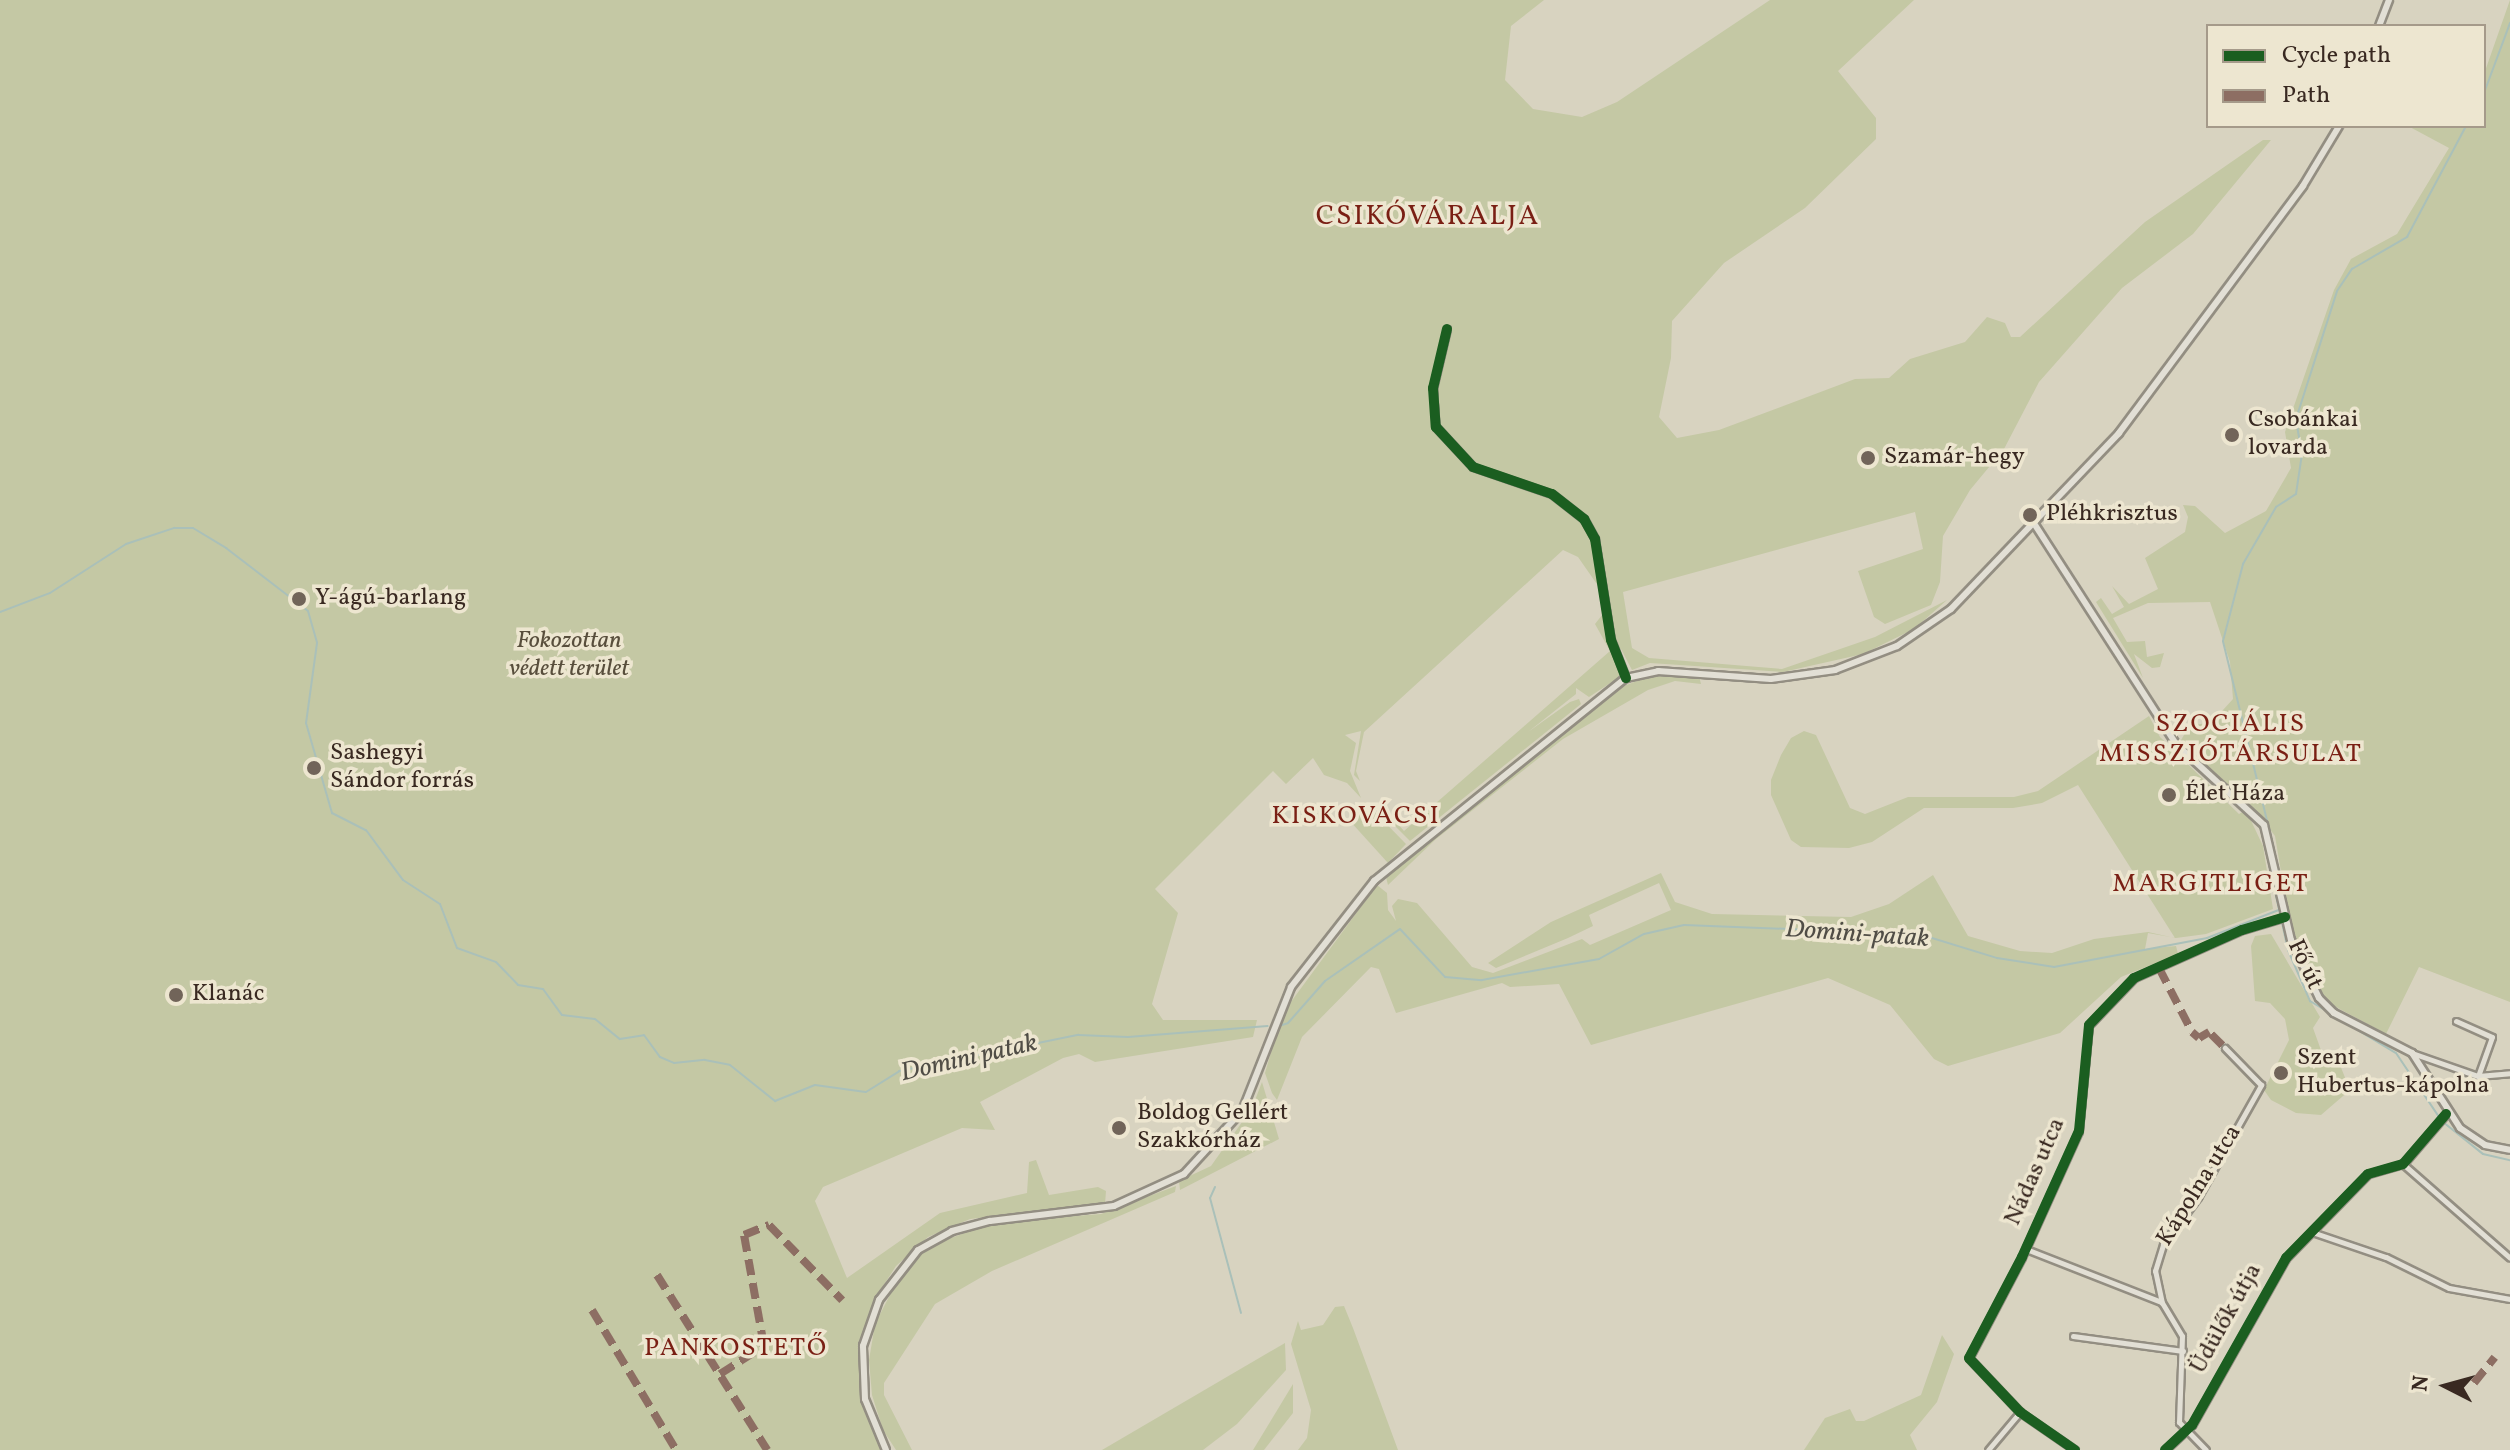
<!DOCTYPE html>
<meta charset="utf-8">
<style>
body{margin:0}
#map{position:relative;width:2510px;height:1450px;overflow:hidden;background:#d8d3c0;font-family:Vollkorn,serif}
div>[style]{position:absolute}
.green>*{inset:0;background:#c4c8a4}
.stream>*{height:2px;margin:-1px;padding:0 1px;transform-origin:1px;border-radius:1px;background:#aac0b9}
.roads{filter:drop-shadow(2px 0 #938e82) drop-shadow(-2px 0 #938e82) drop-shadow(0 2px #938e82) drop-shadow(0 -2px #938e82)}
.minor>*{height:5px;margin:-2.5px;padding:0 2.5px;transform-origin:2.5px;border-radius:2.5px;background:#e2dfd5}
.secondary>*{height:6px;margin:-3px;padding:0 3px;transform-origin:3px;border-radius:3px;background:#e2dfd5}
.quiet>*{height:8px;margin-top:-4px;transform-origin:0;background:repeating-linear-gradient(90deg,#8d6e63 0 16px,transparent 0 24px)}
.cycleway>*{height:10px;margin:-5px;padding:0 5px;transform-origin:5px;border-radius:5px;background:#1b5e20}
.dots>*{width:22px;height:22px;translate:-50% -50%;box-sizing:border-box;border:4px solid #ede6d0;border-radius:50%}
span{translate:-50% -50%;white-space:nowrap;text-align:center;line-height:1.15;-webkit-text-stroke:7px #ede6d0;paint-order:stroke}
.poi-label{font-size:24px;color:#392921}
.left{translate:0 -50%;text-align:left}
.park-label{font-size:24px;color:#584e3c;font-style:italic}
.street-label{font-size:24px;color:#392921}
.neighbourhood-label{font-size:26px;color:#7a1f14;letter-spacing:2px}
.water-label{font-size:26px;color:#504d46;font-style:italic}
.quarter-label{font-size:28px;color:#7a1f14;letter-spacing:2px}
.legend{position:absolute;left:2206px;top:24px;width:280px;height:104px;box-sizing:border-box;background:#ede6d0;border:2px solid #a59a8a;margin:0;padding:10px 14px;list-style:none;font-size:24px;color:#392921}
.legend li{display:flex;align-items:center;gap:16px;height:40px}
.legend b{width:40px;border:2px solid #a59a8a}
.north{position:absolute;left:2406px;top:1346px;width:80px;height:80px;-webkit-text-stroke:6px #ede6d0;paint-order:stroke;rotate:276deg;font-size:22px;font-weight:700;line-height:32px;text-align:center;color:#392921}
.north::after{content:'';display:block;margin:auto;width:28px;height:36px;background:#392921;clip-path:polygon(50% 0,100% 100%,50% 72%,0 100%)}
</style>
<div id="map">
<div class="green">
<i style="clip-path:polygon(0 0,1544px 0,1511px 26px,1505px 80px,1533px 109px,1582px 117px,1617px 102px,1770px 0,1914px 0,1838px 71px,1876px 118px,1876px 139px,1805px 208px,1724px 263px,1672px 321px,1671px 358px,1659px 417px,1677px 438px,1719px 430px,1855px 379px,1889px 378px,1910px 359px,1965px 342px,1987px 317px,2005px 323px,2011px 337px,2020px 337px,2145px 222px,2263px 140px,2271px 140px,2193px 234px,2122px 288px,2039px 382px,2004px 449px,1970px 490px,1943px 536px,1940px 582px,1931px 605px,1885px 624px,1874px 617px,1858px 571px,1923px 549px,1915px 512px,1623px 592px,1632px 648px,1649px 658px,1782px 669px,1875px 637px,1947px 600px,1914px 629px,1863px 654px,1783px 672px,1650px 663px,1632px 670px,1621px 649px,1615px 648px,1621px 676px,1589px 697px,1576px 688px,1576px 694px,1528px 732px,1570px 702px,1579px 699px,1581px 704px,1410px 841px,1380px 811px,1381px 805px,1404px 831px,1610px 651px,1595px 624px,1602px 615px,1601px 590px,1578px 557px,1563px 550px,1364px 732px,1356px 771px,1360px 781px,1354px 775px,1361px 731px,1345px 735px,1356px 743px,1350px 771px,1361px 798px,1347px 783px,1324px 775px,1313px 758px,1286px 784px,1273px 771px,1155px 889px,1178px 913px,1152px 1004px,1163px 1020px,1257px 1020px,1253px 1037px,1095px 1062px,1079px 1054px,1063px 1058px,980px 1102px,995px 1130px,962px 1128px,823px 1187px,815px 1201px,847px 1278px,940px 1213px,1027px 1193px,1029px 1162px,1036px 1160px,1049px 1195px,1098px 1187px,1106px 1191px,1105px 1204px,970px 1219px,928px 1237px,896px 1266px,878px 1294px,866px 1331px,864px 1390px,888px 1450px,0 1450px)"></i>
<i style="clip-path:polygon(2510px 0,2510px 1002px,2419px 967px,2386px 1034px,2325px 1001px,2292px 937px,2275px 836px,2257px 812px,2180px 742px,2189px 726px,2212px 722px,2233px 699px,2230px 662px,2210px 602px,2148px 603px,2113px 618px,2127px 642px,2145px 641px,2147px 657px,2164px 653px,2160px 667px,2152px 668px,2134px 654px,2143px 678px,2096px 602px,2101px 598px,2112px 614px,2124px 607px,2112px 586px,2129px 604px,2158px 589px,2145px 558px,2185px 532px,2188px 517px,2183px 505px,2195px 506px,2225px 533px,2266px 511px,2291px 468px,2285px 432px,2334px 290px,2351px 259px,2397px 234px,2449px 148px,2408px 126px,2484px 126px,2484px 74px)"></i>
<i style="clip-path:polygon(1653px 675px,1699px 676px,1701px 684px,1675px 681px,1648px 690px,1563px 739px,1436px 839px,1388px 885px,1385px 873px,1613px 690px)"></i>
<i style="clip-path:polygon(2149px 716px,2160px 737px,2239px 814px,2246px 810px,2263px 846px,2273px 909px,2206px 934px,2176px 938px,2148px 933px,2145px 949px,2176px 946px,2178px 954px,2121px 977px,2060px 1033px,1948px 1066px,1934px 1059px,1890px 1005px,1828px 978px,1591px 1045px,1559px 984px,1510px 987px,1502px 983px,1396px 1013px,1379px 969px,1371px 967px,1302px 1037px,1277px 1100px,1272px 1093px,1265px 1073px,1282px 1014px,1377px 885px,1387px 893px,1388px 910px,1396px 921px,1392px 906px,1398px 899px,1417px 903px,1472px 967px,1493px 973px,1582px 939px,1590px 945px,1671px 910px,1659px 883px,1589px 915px,1593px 926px,1568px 938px,1496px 968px,1488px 963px,1551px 922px,1661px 873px,1675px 902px,1712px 914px,1851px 917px,1889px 904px,1933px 875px,1968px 936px,2020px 951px,2052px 953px,2094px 939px,2148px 932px,2175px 938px,2078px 785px,2042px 803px,2013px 808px,1924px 808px,1872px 842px,1849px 848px,1801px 847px,1791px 840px,1771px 795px,1771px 780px,1781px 755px,1791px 738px,1804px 731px,1816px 735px,1850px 808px,1865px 814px,1908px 797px,2014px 797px,2038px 791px)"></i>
<i style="clip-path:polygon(1365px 802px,1406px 844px,1388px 863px,1349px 820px)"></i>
<i style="clip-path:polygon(2271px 934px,2320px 1017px,2313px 1028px,2322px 1053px,2340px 1065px,2350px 1090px,2321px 1115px,2296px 1113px,2271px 1100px,2264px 1090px,2289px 1040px,2285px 1019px,2270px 1003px,2255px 1001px,2251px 946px,2255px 936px)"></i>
<i style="clip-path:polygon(1262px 1082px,1279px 1139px,1180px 1190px,1179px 1181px,1211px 1166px,1252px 1108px)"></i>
<i style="clip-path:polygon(1176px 1186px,1175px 1192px,992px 1271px,935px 1304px,884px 1383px,884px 1395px,912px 1450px,896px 1450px,883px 1430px,872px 1395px,869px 1360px,875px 1324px,893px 1289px,926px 1247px,995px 1222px,1101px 1214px)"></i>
<i style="clip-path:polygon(1344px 1306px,1353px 1328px,1398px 1450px,1298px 1450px,1307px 1438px,1311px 1410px,1291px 1344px,1298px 1321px,1301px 1330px,1323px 1325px,1335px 1307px)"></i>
<i style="clip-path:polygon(1942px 1335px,1954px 1354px,1937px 1402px,1910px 1435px,1917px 1450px,1804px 1450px,1825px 1418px,1850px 1409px,1856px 1421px,1864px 1421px,1921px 1395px)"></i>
<i style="clip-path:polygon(1285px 1343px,1286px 1370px,1237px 1424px,1203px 1450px,1102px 1450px)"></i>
<i style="clip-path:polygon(1293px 1384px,1293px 1413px,1264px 1450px,1253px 1450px)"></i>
</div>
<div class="stream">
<i style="left:2484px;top:93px;width:75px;rotate:-69.6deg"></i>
<i style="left:0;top:612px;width:53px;rotate:-20.8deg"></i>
<i style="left:50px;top:593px;width:90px;rotate:-32.8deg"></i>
<i style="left:126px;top:544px;width:51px;rotate:-18.4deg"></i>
<i style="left:174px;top:528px;width:19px"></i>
<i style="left:193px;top:528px;width:39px;rotate:31deg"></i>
<i style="left:226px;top:548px;width:103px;rotate:37.5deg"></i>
<i style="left:308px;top:611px;width:33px;rotate:74deg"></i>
<i style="left:317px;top:643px;width:81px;rotate:97.8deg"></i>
<i style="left:306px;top:723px;width:94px;rotate:73.9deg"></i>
<i style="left:332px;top:813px;width:38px;rotate:27deg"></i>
<i style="left:366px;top:830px;width:62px;rotate:53.5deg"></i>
<i style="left:403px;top:880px;width:44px;rotate:33deg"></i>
<i style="left:440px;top:904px;width:47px;rotate:68.9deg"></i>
<i style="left:457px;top:948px;width:41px;rotate:19.7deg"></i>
<i style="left:496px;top:962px;width:32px;rotate:46deg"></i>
<i style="left:518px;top:985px;width:25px;rotate:9deg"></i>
<i style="left:543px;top:989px;width:32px;rotate:54deg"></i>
<i style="left:562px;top:1015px;width:33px;rotate:7deg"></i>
<i style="left:595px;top:1019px;width:32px;rotate:39deg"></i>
<i style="left:620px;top:1039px;width:24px;rotate:-9deg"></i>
<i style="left:644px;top:1035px;width:27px;rotate:54deg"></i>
<i style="left:660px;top:1057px;width:15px;rotate:23deg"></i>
<i style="left:674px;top:1063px;width:31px;rotate:-6deg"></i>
<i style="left:705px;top:1060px;width:25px;rotate:11deg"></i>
<i style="left:730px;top:1065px;width:58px;rotate:38.7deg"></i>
<i style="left:775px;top:1101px;width:43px;rotate:-21.8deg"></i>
<i style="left:815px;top:1085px;width:51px;rotate:7.8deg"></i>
<i style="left:866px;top:1092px;width:39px;rotate:-32deg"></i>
<i style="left:899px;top:1071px;width:183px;rotate:-11.4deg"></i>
<i style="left:1078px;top:1035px;width:50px;rotate:2.3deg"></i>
<i style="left:1128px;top:1037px;width:140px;rotate:-4.5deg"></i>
<i style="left:2274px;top:849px;width:214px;rotate:-103.8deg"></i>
<i style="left:2223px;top:641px;width:80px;rotate:-75.4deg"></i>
<i style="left:2243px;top:564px;width:66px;rotate:-59.9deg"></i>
<i style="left:2276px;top:507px;width:24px;rotate:-33deg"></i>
<i style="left:2296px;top:494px;width:40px;rotate:-81.5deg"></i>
<i style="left:2302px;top:454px;width:36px;rotate:-100deg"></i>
<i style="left:2296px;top:419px;width:134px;rotate:-72.2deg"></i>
<i style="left:2337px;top:291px;width:27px;rotate:-56deg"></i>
<i style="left:2352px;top:269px;width:64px;rotate:-30.2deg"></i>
<i style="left:2407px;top:237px;width:126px;rotate:-62deg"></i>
<i style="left:2269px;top:864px;width:88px;rotate:77.5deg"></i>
<i style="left:2288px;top:950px;width:56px;rotate:66.7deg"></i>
<i style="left:2310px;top:1001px;width:100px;rotate:31.2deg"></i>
<i style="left:2396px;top:1053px;width:77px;rotate:56.1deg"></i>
<i style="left:1279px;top:1026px;width:9px;rotate:-18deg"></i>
<i style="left:1288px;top:1023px;width:56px;rotate:-48.6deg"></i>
<i style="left:1325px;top:981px;width:91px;rotate:-34.7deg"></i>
<i style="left:1400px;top:929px;width:66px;rotate:46.8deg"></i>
<i style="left:1445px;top:977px;width:37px;rotate:5deg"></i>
<i style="left:1482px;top:980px;width:119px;rotate:-10.2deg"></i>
<i style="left:1599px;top:959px;width:51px;rotate:-29.1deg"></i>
<i style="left:1644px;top:934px;width:41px;rotate:-12.7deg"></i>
<i style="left:1684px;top:925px;width:235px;rotate:2.2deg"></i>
<i style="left:1919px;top:934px;width:82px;rotate:17.1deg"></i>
<i style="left:1997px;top:958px;width:58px;rotate:9deg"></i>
<i style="left:2054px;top:967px;width:156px;rotate:-10.7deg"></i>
<i style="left:2207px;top:938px;width:77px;rotate:-21.3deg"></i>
<i style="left:2443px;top:1122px;width:51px;rotate:38.7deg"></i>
<i style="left:2483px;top:1154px;width:28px;rotate:13deg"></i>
<i style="left:1215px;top:1187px;width:12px;rotate:114deg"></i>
<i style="left:1210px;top:1198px;width:119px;rotate:74.9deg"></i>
</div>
<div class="roads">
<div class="minor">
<i style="left:1447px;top:329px;width:61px;rotate:103.3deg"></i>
<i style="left:1433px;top:388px;width:39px;rotate:86deg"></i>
<i style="left:1436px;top:427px;width:54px;rotate:47.2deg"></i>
<i style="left:1473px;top:467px;width:83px;rotate:18.9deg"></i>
<i style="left:1552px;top:494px;width:41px;rotate:38deg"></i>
<i style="left:1584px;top:519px;width:23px;rotate:61deg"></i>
<i style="left:1595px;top:539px;width:102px;rotate:81deg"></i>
<i style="left:1611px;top:640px;width:41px;rotate:68.5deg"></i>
<i style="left:2456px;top:1021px;width:39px;rotate:24deg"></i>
<i style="left:2492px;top:1037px;width:41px;rotate:109.7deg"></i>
<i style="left:2412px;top:1053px;width:70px;rotate:19.2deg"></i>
<i style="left:2478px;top:1076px;width:32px;rotate:-5deg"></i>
<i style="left:2403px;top:1164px;width:142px;rotate:41.3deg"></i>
<i style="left:2312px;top:1232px;width:78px;rotate:18.7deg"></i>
<i style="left:2386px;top:1257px;width:70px;rotate:26.2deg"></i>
<i style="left:2449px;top:1288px;width:62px;rotate:10.2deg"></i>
<i style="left:2026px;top:1249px;width:145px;rotate:21.4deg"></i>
<i style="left:2073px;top:1336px;width:111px;rotate:7.8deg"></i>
<i style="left:1988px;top:1450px;width:50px;rotate:-49.9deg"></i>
<i style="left:2075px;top:1450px;width:67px;rotate:-145.4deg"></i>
<i style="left:2020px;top:1412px;width:74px;rotate:-133.4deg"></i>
<i style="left:1969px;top:1358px;width:114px;rotate:-62.3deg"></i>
<i style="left:2022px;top:1257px;width:138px;rotate:-65.7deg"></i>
<i style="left:2079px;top:1131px;width:106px;rotate:-84.6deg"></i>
<i style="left:2089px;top:1025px;width:65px;rotate:-46.2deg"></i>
<i style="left:2134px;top:978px;width:118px;rotate:-24deg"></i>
<i style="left:2242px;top:930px;width:45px;rotate:-16.8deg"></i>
<i style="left:2165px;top:1450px;width:37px;rotate:-43deg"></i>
<i style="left:2192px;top:1425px;width:192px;rotate:-60.6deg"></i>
<i style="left:2286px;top:1258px;width:117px;rotate:-45.7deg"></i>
<i style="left:2368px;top:1174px;width:36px;rotate:-16deg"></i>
<i style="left:2403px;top:1164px;width:66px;rotate:-49.3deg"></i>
<i style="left:2206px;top:1450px;width:39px;rotate:-134deg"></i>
<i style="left:2179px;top:1422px;width:86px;rotate:-88deg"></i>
<i style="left:2182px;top:1336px;width:39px;rotate:-121deg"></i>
<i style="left:2162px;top:1303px;width:33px;rotate:-102deg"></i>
<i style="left:2155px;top:1271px;width:28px;rotate:-73deg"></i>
<i style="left:2163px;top:1244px;width:59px;rotate:-53.3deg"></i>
<i style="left:2198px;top:1197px;width:129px;rotate:-60.6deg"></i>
<i style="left:2261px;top:1085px;width:52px;rotate:-134.2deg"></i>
</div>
<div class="secondary">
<i style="left:2379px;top:26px;width:28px;rotate:-69deg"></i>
<i style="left:2035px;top:525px;width:262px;rotate:57.2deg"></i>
<i style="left:2177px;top:745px;width:118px;rotate:42.6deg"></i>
<i style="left:2264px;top:825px;width:118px;rotate:76.8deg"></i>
<i style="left:2291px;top:940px;width:64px;rotate:64.2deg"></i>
<i style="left:2319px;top:998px;width:21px;rotate:45deg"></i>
<i style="left:2334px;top:1013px;width:88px;rotate:27.1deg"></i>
<i style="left:2412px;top:1053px;width:89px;rotate:57.4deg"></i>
<i style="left:2460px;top:1128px;width:30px;rotate:34deg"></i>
<i style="left:2485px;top:1145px;width:25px;rotate:11deg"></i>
<i style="left:886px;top:1450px;width:55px;rotate:-112.4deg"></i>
<i style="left:865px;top:1399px;width:53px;rotate:-92.2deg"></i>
<i style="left:863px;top:1346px;width:49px;rotate:-70.8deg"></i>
<i style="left:879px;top:1300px;width:63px;rotate:-52deg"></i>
<i style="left:918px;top:1250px;width:39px;rotate:-29deg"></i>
<i style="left:952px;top:1231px;width:39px;rotate:-15deg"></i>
<i style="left:990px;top:1221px;width:125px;rotate:-6.9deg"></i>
<i style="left:1114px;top:1206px;width:77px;rotate:-24.6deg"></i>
<i style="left:1184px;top:1174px;width:86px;rotate:-47.4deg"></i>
<i style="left:1242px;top:1111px;width:133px;rotate:-68.4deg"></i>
<i style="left:1291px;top:987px;width:135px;rotate:-51.9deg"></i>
<i style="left:1374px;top:881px;width:324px;rotate:-38.9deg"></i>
<i style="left:1626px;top:678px;width:33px;rotate:-12deg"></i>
<i style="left:1658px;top:671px;width:113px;rotate:4deg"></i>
<i style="left:1771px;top:679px;width:65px;rotate:-8deg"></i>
<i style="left:1835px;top:670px;width:66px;rotate:-21.2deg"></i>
<i style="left:1897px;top:646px;width:65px;rotate:-34.4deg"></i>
<i style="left:1951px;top:609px;width:243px;rotate:-46.3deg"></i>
<i style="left:2119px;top:433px;width:308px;rotate:-53.3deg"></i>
<i style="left:2303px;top:186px;width:70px;rotate:-59deg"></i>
</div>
</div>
<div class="quiet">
<i style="left:2159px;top:968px;width:72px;rotate:62.7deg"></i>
<i style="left:2192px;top:1032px;width:9px;rotate:41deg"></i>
<i style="left:2199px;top:1038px;width:12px;rotate:-31deg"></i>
<i style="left:2211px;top:1034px;width:20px;rotate:45deg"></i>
<i style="left:657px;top:1275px;width:207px;rotate:57.8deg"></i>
<i style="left:592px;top:1310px;width:163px;rotate:59deg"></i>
<i style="left:720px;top:1374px;width:52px;rotate:-32.5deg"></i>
<i style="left:764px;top:1346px;width:113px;rotate:-100.2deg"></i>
<i style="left:744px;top:1235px;width:27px;rotate:-22deg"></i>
<i style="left:769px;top:1225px;width:105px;rotate:45.8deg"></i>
<i style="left:2474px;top:1383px;width:33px;rotate:-51deg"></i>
</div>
<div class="cycleway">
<i style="left:1447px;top:329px;width:61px;rotate:103.3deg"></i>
<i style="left:1433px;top:388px;width:39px;rotate:86deg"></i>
<i style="left:1436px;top:427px;width:54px;rotate:47.2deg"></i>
<i style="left:1473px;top:467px;width:83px;rotate:18.9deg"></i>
<i style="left:1552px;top:494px;width:41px;rotate:38deg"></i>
<i style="left:1584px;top:519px;width:23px;rotate:61deg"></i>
<i style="left:1595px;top:539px;width:102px;rotate:81deg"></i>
<i style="left:1611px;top:640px;width:41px;rotate:68.5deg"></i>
<i style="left:2075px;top:1450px;width:67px;rotate:-145.4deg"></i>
<i style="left:2020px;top:1412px;width:74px;rotate:-133.4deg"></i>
<i style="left:1969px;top:1358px;width:114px;rotate:-62.3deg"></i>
<i style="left:2022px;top:1257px;width:138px;rotate:-65.7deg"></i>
<i style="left:2079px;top:1131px;width:106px;rotate:-84.6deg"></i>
<i style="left:2089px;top:1025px;width:65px;rotate:-46.2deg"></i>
<i style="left:2134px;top:978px;width:118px;rotate:-24deg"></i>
<i style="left:2242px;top:930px;width:45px;rotate:-16.8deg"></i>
<i style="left:2165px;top:1450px;width:37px;rotate:-43deg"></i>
<i style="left:2192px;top:1425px;width:192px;rotate:-60.6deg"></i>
<i style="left:2286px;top:1258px;width:117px;rotate:-45.7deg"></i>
<i style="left:2368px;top:1174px;width:36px;rotate:-16deg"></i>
<i style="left:2403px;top:1164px;width:66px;rotate:-49.3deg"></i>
</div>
<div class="dots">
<i style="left:2232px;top:435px;background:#716459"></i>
<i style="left:1868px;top:458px;background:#716459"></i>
<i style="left:2030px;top:515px;background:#716459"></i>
<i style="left:299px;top:599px;background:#716459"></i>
<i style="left:314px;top:768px;background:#716459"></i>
<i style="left:2169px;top:795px;background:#716459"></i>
<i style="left:176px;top:995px;background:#716459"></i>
<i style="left:2281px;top:1073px;background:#716459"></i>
<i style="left:1119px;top:1128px;background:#716459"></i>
</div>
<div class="poi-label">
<span class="left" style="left:2248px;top:435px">Csobánkai<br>lovarda</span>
<span class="left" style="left:1884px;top:458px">Szamár-hegy</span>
<span class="left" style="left:2046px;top:515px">Pléhkrisztus</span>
<span class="left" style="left:315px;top:599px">Y-ágú-barlang</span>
<span class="left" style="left:330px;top:768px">Sashegyi<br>Sándor forrás</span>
<span class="left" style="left:2185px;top:795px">Élet Háza</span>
<span class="left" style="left:192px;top:995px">Klanác</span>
<span class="left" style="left:2297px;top:1073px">Szent<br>Hubertus-kápolna</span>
<span class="left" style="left:1137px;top:1128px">Boldog Gellért<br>Szakkórház</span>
</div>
<div class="park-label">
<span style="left:569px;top:656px">Fokozottan<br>védett terület</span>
</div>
<div class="street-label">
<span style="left:2304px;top:965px;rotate:65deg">Fő út</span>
<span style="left:2036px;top:1172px;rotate:-66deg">Nádas utca</span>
<span style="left:2200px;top:1186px;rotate:-58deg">Kápolna utca</span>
<span style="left:2227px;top:1319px;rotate:-61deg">Üdülők útja</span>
</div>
<div class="neighbourhood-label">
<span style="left:2231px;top:740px">SZOCIÁLIS<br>MISSZIÓTÁRSULAT</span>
<span style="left:1356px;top:817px">KISKOVÁCSI</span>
<span style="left:2211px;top:885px">MARGITLIGET</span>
<span style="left:736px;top:1349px">PANKOSTETŐ</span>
</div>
<div class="water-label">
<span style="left:1857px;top:935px;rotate:4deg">Domini-patak</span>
<span style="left:969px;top:1059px;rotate:-13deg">Domini patak</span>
</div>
<div class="quarter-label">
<span style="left:1428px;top:217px">CSIKÓVÁRALJA</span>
</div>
<ul class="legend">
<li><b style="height:10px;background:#1b5e20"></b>Cycle path</li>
<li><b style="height:10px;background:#8d6e63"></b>Path</li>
</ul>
<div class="north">N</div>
</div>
